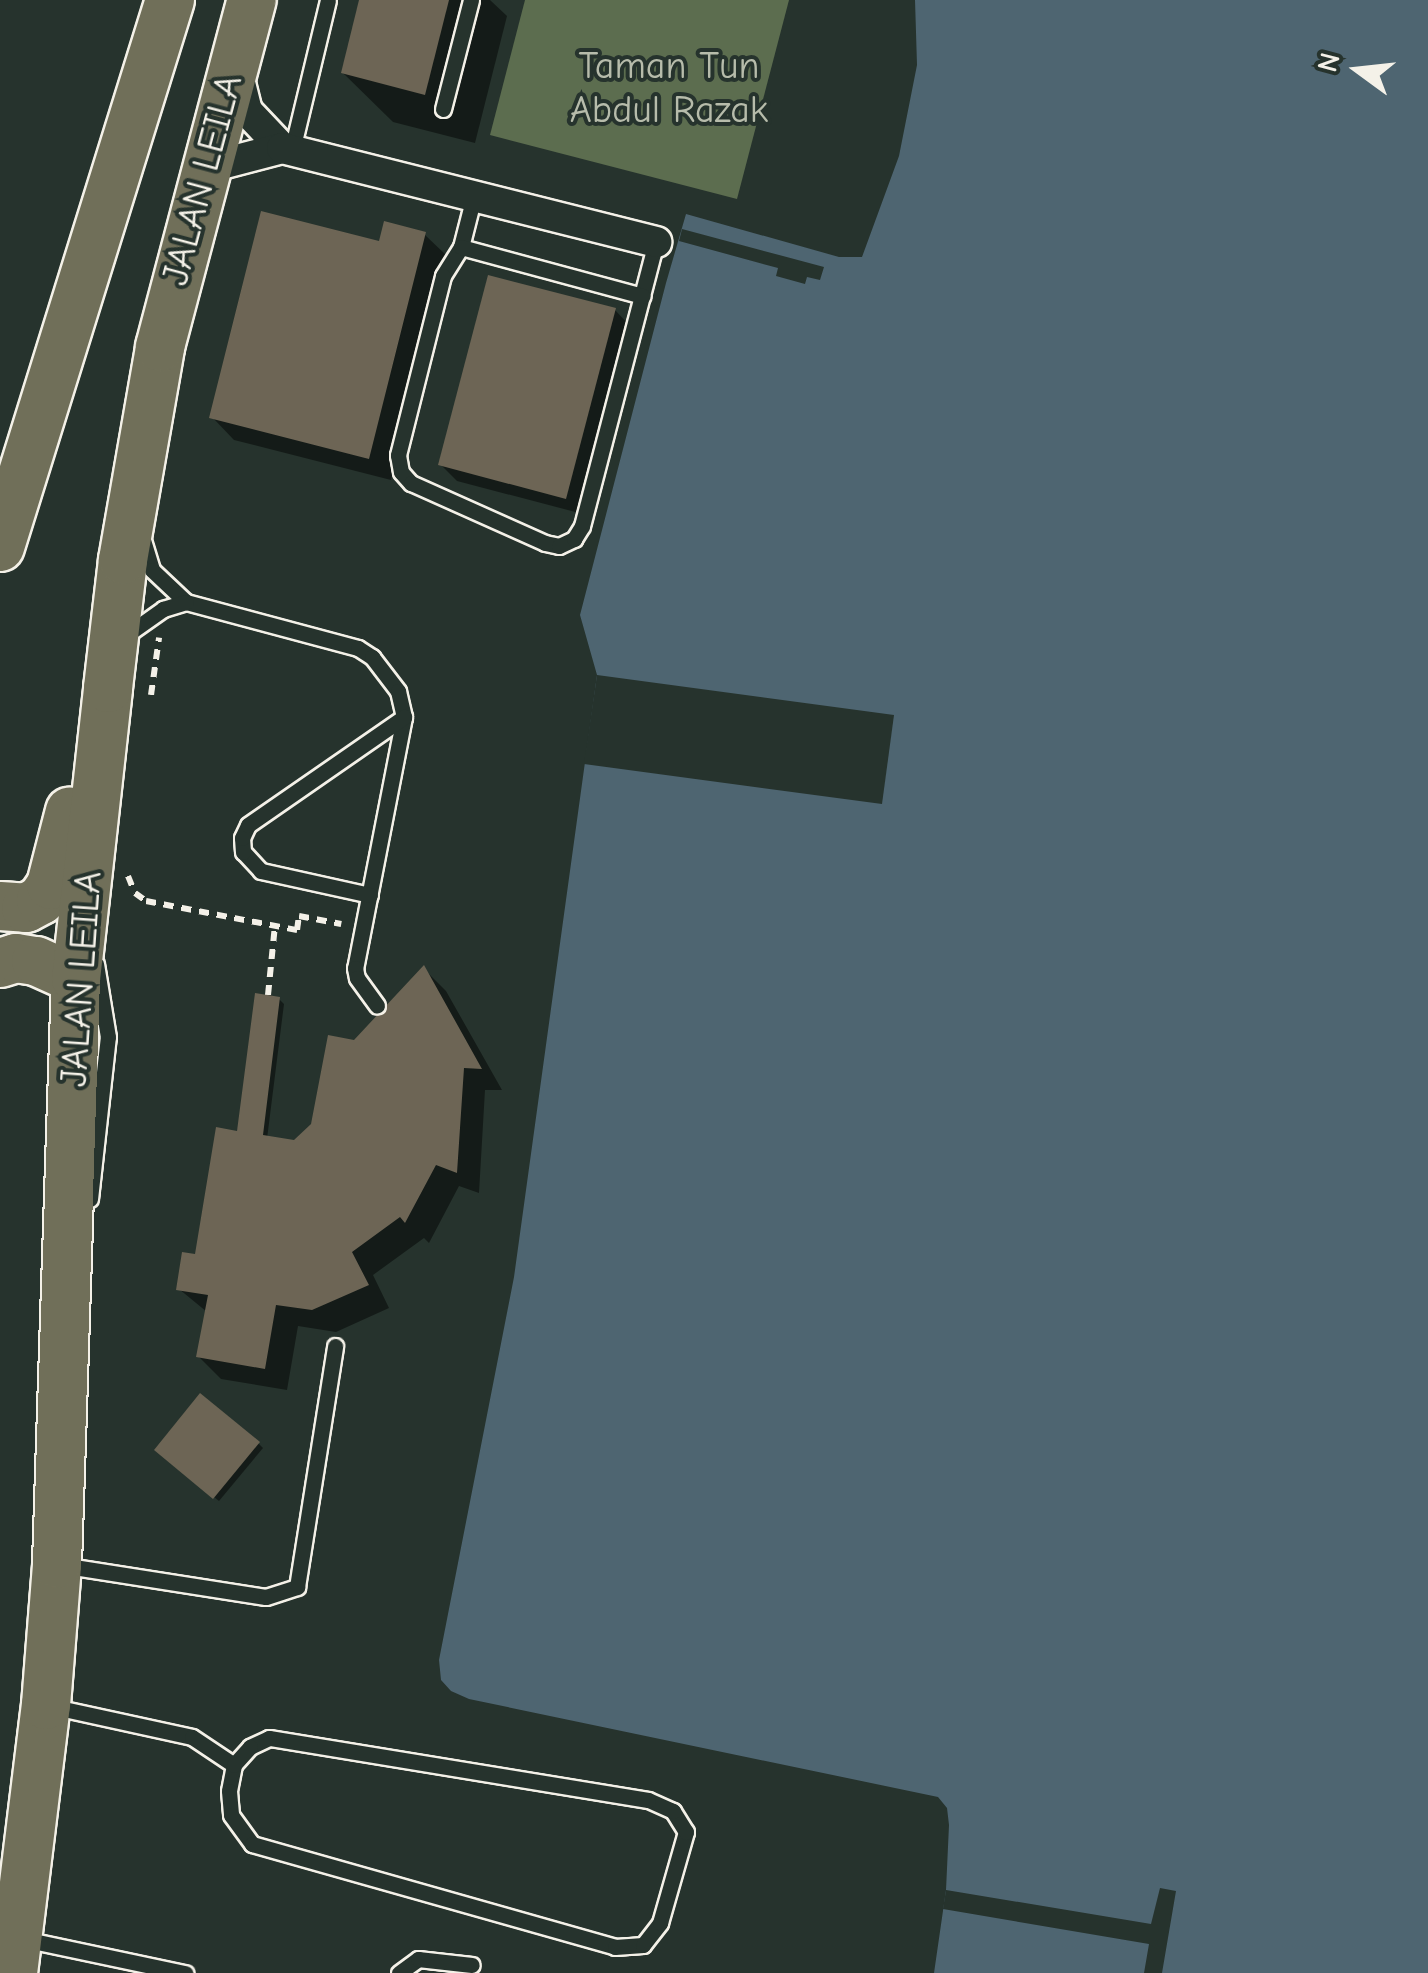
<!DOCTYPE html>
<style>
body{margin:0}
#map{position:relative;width:1428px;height:1973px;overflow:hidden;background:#26332d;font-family:"Comic Neue",sans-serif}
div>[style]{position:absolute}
.green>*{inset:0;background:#5c6d4f}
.water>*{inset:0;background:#4e6571}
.pier>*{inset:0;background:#26332d}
.shadow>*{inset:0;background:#0007}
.building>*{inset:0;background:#6d6555}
.path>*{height:6px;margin-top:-3px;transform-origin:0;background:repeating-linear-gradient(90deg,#f4f1e8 0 10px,transparent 0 18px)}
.roads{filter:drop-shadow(2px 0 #f4f1e8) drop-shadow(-2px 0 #f4f1e8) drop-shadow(0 2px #f4f1e8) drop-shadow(0 -2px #f4f1e8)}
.service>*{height:15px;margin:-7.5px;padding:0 7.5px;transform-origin:7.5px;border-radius:7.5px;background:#26332d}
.minor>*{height:30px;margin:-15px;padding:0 15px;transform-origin:15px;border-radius:15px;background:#26332d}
.primary>*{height:48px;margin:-24px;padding:0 24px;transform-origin:24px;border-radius:24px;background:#706f59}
span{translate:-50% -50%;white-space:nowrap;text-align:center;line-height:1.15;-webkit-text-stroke:8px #26332d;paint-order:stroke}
.park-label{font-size:38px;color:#b7bcab}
.street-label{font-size:38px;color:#f4f1e8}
.north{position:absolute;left:1308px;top:20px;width:100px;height:100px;-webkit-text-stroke:8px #26332d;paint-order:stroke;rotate:285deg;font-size:28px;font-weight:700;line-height:40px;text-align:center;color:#f4f1e8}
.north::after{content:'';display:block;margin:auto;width:35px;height:45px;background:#f4f1e8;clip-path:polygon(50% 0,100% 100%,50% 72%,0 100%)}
</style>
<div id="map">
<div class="green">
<i style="clip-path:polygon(525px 0,789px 0,737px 199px,490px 135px)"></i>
</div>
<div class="water">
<i style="clip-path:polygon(915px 0,1428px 0,1428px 1973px,934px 1973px,946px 1890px,949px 1825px,947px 1808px,938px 1797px,469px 1699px,451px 1691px,441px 1680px,439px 1660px,514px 1277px,597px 675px,580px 615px,666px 283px,686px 214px,839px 257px,862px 257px,899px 156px,917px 65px)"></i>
</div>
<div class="pier">
<i style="clip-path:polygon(682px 229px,824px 267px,820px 280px,807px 277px,805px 284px,776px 276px,778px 268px,679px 241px)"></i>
<i style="clip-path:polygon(597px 675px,894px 715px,882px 804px,584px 764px)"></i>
<i style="clip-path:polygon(1160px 1888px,1176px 1891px,1162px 1973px,1144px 1973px,1149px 1944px,943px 1909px,946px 1890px,1151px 1924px)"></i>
</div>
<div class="shadow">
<i style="clip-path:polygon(362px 0,490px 0,507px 16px,475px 143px,393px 122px,343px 73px)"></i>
<i style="clip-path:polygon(424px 234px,447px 256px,391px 480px,234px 440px,212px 417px,381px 244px)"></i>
<i style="clip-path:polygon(615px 310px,631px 327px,583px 514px,457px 481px,440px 464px)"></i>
<i style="clip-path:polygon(424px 969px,446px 991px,502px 1090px,485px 1090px,479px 1193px,459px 1186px,429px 1243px,424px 1238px,373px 1275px,389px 1308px,336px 1332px,298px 1326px,287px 1390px,221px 1379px,199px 1357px,207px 1312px,179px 1289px,197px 1257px,279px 999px,284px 1004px,267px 1139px,287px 1143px,303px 1139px,355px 1043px)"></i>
<i style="clip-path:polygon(258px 1443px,263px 1448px,219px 1501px,162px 1455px)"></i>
</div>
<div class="building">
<i style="clip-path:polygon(359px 0,449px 0,425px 95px,341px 73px)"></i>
<i style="clip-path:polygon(261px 211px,379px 241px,384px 221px,426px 232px,369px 459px,209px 418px)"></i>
<i style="clip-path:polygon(488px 275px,616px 308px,566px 499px,438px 465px)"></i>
<i style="clip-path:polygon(424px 965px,482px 1069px,464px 1068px,457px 1173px,436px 1165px,405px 1223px,400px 1217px,352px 1252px,369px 1285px,312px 1310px,276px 1305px,265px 1369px,196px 1357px,208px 1295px,176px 1290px,182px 1252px,195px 1254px,216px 1127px,237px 1131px,255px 993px,280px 997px,263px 1135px,294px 1140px,311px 1124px,328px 1035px,354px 1040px)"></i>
<i style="clip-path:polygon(200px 1393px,260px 1442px,213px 1499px,154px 1450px)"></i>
</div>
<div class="path">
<i style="left:151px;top:695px;width:58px;rotate:-82deg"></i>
<i style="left:128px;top:876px;width:18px;rotate:68deg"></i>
<i style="left:135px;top:893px;width:14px;rotate:36deg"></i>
<i style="left:146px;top:901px;width:154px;rotate:10.9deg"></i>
<i style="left:297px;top:930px;width:14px;rotate:-82deg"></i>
<i style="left:299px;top:916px;width:43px;rotate:10.8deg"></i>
<i style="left:268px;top:995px;width:70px;rotate:-84.3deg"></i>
</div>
<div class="roads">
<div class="service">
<i style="left:443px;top:109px;width:113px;rotate:-75.6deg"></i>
<i style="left:292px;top:150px;width:154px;rotate:-76.5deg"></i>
<i style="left:474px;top:196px;width:53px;rotate:104.3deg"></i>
<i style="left:461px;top:247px;width:34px;rotate:122deg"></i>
<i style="left:443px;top:276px;width:185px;rotate:104.1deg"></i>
<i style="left:398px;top:455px;width:17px;rotate:80deg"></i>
<i style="left:401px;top:472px;width:15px;rotate:48deg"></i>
<i style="left:411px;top:483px;width:147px;rotate:24.1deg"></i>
<i style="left:545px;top:543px;width:14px;rotate:12deg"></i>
<i style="left:559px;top:546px;width:17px;rotate:-25deg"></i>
<i style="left:574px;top:539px;width:15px;rotate:-58deg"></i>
<i style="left:582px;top:526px;width:293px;rotate:-75.4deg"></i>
<i style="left:461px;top:247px;width:188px;rotate:15.1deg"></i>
<i style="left:143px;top:540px;width:31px;rotate:73deg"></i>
<i style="left:152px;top:570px;width:47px;rotate:43.3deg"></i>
<i style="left:186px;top:602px;width:178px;rotate:15deg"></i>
<i style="left:358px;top:648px;width:17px;rotate:33deg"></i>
<i style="left:372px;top:657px;width:43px;rotate:52.6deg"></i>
<i style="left:398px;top:691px;width:27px;rotate:77deg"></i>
<i style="left:404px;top:717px;width:256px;rotate:101deg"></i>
<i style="left:355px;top:968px;width:10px;rotate:79deg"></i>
<i style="left:357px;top:978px;width:34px;rotate:54deg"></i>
<i style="left:125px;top:636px;width:47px;rotate:-35.4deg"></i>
<i style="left:163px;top:609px;width:24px;rotate:-17deg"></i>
<i style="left:370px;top:895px;width:112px;rotate:-167.6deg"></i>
<i style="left:261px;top:871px;width:26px;rotate:-133deg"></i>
<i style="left:243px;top:852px;width:14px;rotate:-94deg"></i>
<i style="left:242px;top:838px;width:14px;rotate:-65deg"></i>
<i style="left:248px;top:825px;width:190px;rotate:-34.7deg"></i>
<i style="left:90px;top:1199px;width:163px;rotate:-83.7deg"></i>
<i style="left:108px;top:1037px;width:74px;rotate:-99.3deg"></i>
<i style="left:61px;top:1565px;width:207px;rotate:8.9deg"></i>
<i style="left:266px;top:1597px;width:33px;rotate:-18deg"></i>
<i style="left:297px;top:1587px;width:244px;rotate:-81deg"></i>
<i style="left:50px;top:1706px;width:145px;rotate:12.3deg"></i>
<i style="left:192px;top:1737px;width:50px;rotate:33.7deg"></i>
<i style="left:234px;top:1765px;width:26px;rotate:101deg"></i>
<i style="left:229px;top:1791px;width:24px;rotate:85deg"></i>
<i style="left:231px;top:1815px;width:36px;rotate:54deg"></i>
<i style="left:252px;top:1844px;width:377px;rotate:15.8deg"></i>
<i style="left:615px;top:1947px;width:28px;rotate:-4deg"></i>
<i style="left:643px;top:1945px;width:28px;rotate:-52deg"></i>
<i style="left:660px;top:1923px;width:95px;rotate:-74.1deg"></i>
<i style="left:686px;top:1832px;width:25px;rotate:-122deg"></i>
<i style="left:673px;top:1811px;width:27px;rotate:-156deg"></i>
<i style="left:648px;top:1800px;width:384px;rotate:-170.7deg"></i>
<i style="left:269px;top:1738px;width:21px;rotate:155deg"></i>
<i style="left:250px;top:1747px;width:24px;rotate:132deg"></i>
<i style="left:23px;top:1939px;width:166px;rotate:11.9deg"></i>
<i style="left:399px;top:1973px;width:24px;rotate:-36deg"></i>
<i style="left:418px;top:1959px;width:54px;rotate:6.3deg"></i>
</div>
<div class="minor">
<i style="left:237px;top:71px;width:41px;rotate:76deg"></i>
<i style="left:247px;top:111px;width:51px;rotate:46.6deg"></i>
<i style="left:206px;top:168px;width:79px;rotate:-14.7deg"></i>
<i style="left:282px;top:148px;width:386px;rotate:14.1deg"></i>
</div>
<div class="primary">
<i style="left:0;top:547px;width:573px;rotate:-72.74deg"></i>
<i style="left:0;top:906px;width:26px;rotate:4deg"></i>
<i style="left:26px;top:908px;width:17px;rotate:-28deg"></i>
<i style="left:41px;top:900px;width:18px;rotate:-56deg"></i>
<i style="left:51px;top:885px;width:76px;rotate:-75.6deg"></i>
<i style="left:0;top:963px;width:17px;rotate:-17deg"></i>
<i style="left:16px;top:958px;width:20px;rotate:9deg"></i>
<i style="left:36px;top:961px;width:44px;rotate:24.2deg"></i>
<i style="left:13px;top:1973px;width:270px;rotate:-83deg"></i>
<i style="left:46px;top:1705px;width:141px;rotate:-85.5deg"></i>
<i style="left:57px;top:1564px;width:585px;rotate:-88.14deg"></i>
<i style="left:76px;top:979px;width:293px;rotate:-83.7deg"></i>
<i style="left:108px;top:688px;width:129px;rotate:-83.3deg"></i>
<i style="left:123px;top:560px;width:216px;rotate:-80.1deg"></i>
<i style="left:160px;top:347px;width:359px;rotate:-75.2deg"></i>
</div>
</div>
<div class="park-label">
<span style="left:669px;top:89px">Taman Tun<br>Abdul Razak</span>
</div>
<div class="street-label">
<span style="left:203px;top:180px;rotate:-75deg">JALAN LEILA</span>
<span style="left:82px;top:979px;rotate:-86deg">JALAN LEILA</span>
</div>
<div class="north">N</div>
</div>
